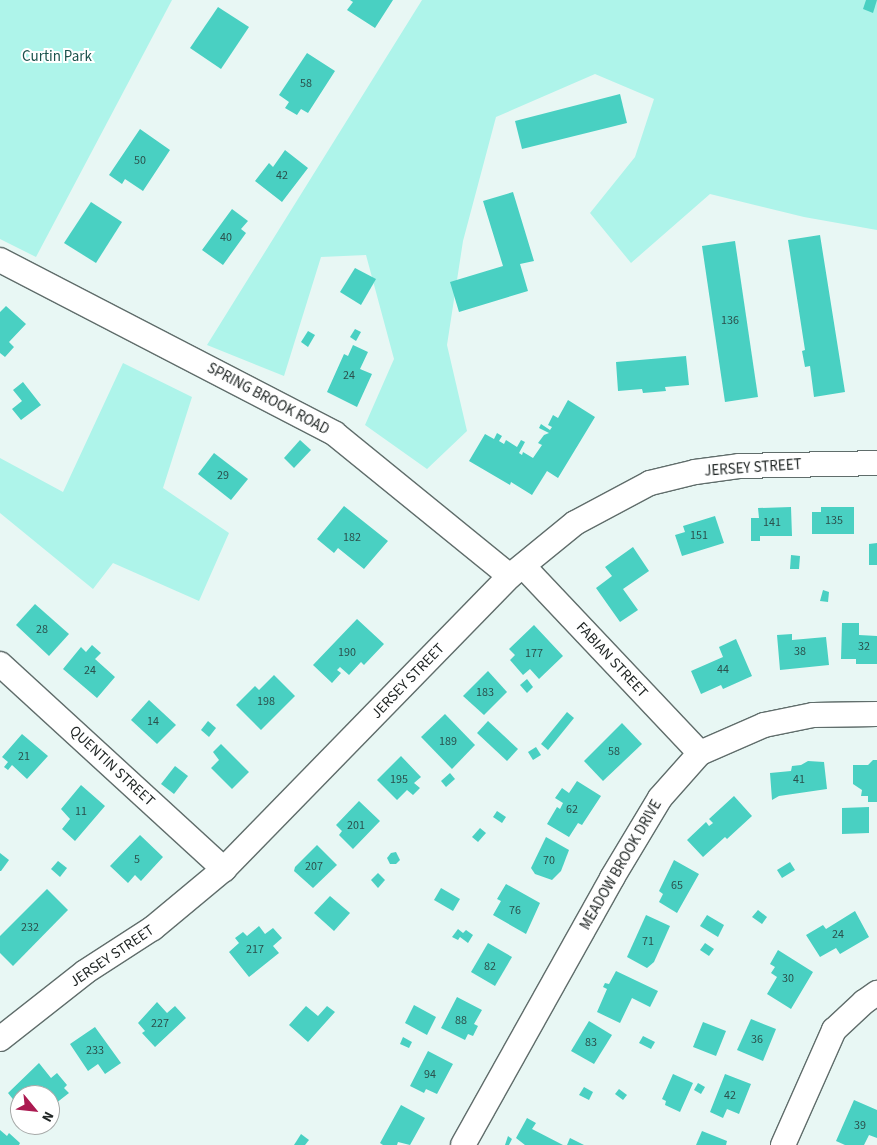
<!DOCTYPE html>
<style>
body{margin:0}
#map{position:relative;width:877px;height:1145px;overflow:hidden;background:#e8f7f4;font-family:"Source Sans 3",sans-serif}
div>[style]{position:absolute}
.green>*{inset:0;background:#aef4ea}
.building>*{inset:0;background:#49d0c2}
.roads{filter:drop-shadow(1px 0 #606d6b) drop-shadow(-1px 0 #606d6b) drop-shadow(0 1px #606d6b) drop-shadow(0 -1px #606d6b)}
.minor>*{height:24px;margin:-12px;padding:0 12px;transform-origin:12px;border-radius:12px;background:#fff}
span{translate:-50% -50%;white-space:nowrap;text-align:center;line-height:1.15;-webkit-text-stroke:4px #fff;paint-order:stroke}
.number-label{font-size:12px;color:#2b514d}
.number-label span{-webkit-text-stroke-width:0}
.park-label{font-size:15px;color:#19514b}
.street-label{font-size:15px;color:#212726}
.north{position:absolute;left:10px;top:1085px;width:50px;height:50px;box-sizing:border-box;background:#fff;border:1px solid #a6a9a8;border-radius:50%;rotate:118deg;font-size:14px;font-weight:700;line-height:20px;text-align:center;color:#212726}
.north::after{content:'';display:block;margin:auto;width:18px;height:22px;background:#ab1a51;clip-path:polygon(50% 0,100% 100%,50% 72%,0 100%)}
</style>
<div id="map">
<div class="green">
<i style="clip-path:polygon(0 0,172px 0,36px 257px,0 239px)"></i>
<i style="clip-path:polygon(422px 0,877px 0,877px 230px,804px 217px,710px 194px,631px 263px,590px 213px,635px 157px,654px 99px,595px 74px,496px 117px,463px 241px,447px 345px,467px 431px,427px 469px,365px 425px,394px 359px,366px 255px,321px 257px,284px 376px,207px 345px)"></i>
<i style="clip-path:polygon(123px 363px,192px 397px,163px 488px,229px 533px,199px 601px,113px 563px,93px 589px,0 513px,0 458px,63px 492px)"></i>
</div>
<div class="building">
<i style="clip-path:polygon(350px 0,393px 0,375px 28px,347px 10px,353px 2px)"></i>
<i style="clip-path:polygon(866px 0,877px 0,873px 13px,863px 9px)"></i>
<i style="clip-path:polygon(218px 7px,249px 27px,221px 69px,190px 48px)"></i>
<i style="clip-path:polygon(307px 53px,335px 71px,308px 113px,301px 109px,297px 115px,285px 108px,289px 102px,279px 95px)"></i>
<i style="clip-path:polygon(620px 94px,627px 123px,522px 149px,515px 121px)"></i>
<i style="clip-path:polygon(140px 129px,170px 150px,143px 191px,125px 179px,122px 184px,109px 175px)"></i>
<i style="clip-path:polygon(285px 150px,308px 168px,282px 202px,255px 181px,269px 163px,273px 167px)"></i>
<i style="clip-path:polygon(513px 192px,534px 261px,520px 264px,528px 291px,459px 312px,450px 282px,503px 266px,483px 201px)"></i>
<i style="clip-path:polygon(91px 202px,122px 222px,96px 263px,64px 243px)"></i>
<i style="clip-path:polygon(232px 209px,248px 221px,241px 229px,246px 233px,223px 265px,202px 250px)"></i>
<i style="clip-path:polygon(820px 235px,845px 392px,814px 397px,810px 366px,805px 367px,802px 351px,805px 350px,788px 240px)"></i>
<i style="clip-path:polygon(735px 241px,758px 397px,725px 402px,702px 246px)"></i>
<i style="clip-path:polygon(355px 268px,376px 279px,361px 305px,340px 292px)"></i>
<i style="clip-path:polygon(6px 306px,26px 324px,9px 342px,14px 347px,5px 357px,0 353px,0 312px)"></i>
<i style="clip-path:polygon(355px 329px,361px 332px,356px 341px,350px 337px)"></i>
<i style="clip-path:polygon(308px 331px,315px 335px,308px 347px,301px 342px)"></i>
<i style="clip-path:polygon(353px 345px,368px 352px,360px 369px,372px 374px,357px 407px,327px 392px,344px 354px,348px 356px)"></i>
<i style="clip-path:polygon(686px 356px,689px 385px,665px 387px,666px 391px,643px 393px,642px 389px,618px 391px,616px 362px)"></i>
<i style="clip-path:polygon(23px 382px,41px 405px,21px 420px,12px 409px,22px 401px,13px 390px)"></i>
<i style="clip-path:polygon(568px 400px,595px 417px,558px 478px,547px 471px,532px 495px,511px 482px,510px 485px,469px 461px,485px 434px,494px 439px,497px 433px,502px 436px,499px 441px,504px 444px,506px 440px,517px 447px,521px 440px,525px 442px,519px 453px,522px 455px,523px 452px,533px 458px,542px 445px,538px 443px,544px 435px,549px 433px,539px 428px,541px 424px,550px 430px,552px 427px,548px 425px,553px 415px,558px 418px)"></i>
<i style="clip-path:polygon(300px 440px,311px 450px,294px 468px,284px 458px)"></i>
<i style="clip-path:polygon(214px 453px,248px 479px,231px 500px,198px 474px)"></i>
<i style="clip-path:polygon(344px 506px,388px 541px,364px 569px,338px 548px,334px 553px,317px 539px)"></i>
<i style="clip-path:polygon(791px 507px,792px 536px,760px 536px,760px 541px,751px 541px,751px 518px,759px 518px,758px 508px)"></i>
<i style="clip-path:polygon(821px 507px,854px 507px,854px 534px,812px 534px,812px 512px,821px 512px)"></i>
<i style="clip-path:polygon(715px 516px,724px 543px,682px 556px,675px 535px,685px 532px,683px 526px)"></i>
<i style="clip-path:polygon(877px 543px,877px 565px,869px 565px,869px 544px)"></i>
<i style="clip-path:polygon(633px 547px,649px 571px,623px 589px,638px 610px,620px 622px,596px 588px,612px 576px,605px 567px)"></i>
<i style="clip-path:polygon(791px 555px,800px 556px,799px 569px,790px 569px)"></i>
<i style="clip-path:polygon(823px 590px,829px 592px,828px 602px,820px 601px)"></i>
<i style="clip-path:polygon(35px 604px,69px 634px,49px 656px,16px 625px)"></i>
<i style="clip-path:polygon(357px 619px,384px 644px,364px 665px,361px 662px,349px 675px,340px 667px,337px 670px,341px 673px,332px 683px,313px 665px)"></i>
<i style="clip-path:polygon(842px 623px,859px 623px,859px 635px,877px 636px,877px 664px,856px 664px,856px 659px,841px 659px)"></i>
<i style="clip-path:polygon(534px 625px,563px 656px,539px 679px,530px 669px,523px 675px,510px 660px,515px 655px,509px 649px)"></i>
<i style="clip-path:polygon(792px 634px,792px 640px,826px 637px,829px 665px,780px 670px,777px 635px)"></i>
<i style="clip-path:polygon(736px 639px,752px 676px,723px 689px,721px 685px,701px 694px,691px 671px,723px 657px,719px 647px)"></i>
<i style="clip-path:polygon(92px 645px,101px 653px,95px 659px,115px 677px,97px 698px,63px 669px,81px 647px,86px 652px)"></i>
<i style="clip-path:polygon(488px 671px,507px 692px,484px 715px,463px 696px)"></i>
<i style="clip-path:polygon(274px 675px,295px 696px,261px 730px,236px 705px,255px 686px,259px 690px)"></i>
<i style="clip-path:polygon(527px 679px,533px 687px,527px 693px,520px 685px)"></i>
<i style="clip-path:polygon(149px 700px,176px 725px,157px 744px,131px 720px)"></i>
<i style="clip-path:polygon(567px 712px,574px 718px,548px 750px,541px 744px)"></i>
<i style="clip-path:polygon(445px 714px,475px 745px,452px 769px,421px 737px)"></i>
<i style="clip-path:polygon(208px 721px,216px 728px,209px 737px,201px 730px)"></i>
<i style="clip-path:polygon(488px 721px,518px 749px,507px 761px,477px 733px)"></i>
<i style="clip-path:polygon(622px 723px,642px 744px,603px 781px,584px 761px)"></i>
<i style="clip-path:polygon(22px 734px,48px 756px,27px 779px,12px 765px,8px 770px,4px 767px,8px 762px,2px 757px)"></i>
<i style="clip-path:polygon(221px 744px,249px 772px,232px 789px,211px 768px,219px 760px,213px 752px)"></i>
<i style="clip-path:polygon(536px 747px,541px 755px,533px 760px,528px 752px)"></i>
<i style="clip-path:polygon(401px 756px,421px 777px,414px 783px,420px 788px,413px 795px,407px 790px,397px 800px,377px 780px)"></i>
<i style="clip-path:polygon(873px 760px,877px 760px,877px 802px,868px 802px,868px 796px,861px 796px,862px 790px,853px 784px,853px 765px,868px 765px)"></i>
<i style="clip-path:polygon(808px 761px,824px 762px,827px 789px,779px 796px,772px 800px,770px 773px,791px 771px,792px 766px,801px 765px)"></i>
<i style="clip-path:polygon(175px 766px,188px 776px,174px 794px,161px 784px)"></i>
<i style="clip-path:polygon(450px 773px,455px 779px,446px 787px,441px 781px)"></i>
<i style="clip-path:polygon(577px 781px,601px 796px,582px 825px,578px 823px,569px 837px,547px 824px,557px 807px,560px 809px,563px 803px,555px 798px,562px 788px,569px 793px)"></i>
<i style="clip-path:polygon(81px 785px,105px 806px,75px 841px,62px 829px,70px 819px,61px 809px)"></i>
<i style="clip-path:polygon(734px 796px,752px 816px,727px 839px,725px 837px,703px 857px,687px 840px,706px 822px,709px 826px,713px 823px,709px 819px)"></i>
<i style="clip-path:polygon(359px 801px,380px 821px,353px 849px,339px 835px,342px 831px,336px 825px)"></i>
<i style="clip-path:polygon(869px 807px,869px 833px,842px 834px,842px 808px)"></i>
<i style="clip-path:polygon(497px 811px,506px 817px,502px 823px,493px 817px)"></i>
<i style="clip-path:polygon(480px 828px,486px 833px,478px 842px,472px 837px)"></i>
<i style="clip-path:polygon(140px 835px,163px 857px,141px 881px,135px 875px,128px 883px,110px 866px)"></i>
<i style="clip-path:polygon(546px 837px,569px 850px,561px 871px,552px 880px,535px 874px,531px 868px)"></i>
<i style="clip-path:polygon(317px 845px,337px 865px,313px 888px,294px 871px,295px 867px)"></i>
<i style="clip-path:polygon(396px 852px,400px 860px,396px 864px,390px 864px,387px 858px,391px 853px)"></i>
<i style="clip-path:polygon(0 853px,9px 860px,1px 871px,0 871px)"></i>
<i style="clip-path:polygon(674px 860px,699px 874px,677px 913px,659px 902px,663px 894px,659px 891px)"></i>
<i style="clip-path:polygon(58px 861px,67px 868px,60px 877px,51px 869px)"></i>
<i style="clip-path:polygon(790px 862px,795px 870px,782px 878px,777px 870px)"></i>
<i style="clip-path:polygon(378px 873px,385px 880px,378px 888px,371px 880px)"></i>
<i style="clip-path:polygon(506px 884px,540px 903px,526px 934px,493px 915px,501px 901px,497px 899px)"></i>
<i style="clip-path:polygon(441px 888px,460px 899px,453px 911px,434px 900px)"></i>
<i style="clip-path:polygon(47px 889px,68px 910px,13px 966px,0 953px,0 936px)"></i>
<i style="clip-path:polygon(330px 896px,350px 913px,334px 931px,314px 913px)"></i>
<i style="clip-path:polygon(758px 910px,767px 917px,762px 924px,752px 917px)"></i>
<i style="clip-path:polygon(855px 911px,869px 937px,840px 954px,836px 948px,820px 957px,806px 935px,823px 925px,826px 929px)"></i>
<i style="clip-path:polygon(646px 915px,670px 926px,654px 962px,647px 968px,627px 957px)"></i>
<i style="clip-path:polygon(707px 915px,724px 925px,718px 937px,700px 926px)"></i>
<i style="clip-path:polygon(259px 926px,265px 934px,273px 928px,282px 938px,273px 946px,279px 953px,249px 977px,229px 952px,239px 943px,235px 938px,243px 932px,247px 936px)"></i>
<i style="clip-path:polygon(458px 929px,463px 933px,466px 930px,473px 935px,468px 943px,460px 937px,458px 940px,452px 937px)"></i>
<i style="clip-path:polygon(488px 943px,512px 957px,495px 986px,471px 972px)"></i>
<i style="clip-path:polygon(705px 943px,714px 949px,709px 956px,700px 950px)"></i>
<i style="clip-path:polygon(778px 950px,813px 972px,791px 1009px,767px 994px,777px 977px,771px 973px,775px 967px,770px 964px)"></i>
<i style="clip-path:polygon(616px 971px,658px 991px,650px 1007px,632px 998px,620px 1023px,597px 1012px,607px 989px,603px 987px,605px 983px,609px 984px)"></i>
<i style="clip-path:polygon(457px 997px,482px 1010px,474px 1024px,478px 1026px,473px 1036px,468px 1034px,465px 1040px,441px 1028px)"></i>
<i style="clip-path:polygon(157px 1002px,167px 1013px,175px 1006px,186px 1018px,155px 1047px,142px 1033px,145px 1031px,138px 1023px)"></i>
<i style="clip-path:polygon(414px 1005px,436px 1017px,427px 1035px,405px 1023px)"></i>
<i style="clip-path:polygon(306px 1006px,318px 1016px,327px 1006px,335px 1012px,308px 1042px,289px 1025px)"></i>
<i style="clip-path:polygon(751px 1019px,776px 1029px,763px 1061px,737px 1050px)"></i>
<i style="clip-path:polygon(589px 1021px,612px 1035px,594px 1064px,571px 1051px)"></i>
<i style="clip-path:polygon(703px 1022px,726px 1031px,716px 1056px,693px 1047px)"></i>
<i style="clip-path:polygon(95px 1027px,121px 1063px,105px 1074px,98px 1064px,88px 1071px,70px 1044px)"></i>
<i style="clip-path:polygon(643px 1036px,655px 1042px,651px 1049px,639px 1043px)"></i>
<i style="clip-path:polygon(403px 1037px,412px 1042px,409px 1048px,400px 1044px)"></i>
<i style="clip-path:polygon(428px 1051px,453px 1064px,437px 1094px,426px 1089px,424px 1093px,410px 1086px)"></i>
<i style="clip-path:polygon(39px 1063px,51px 1078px,57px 1073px,67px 1085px,64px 1088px,69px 1093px,51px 1107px,50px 1095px,20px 1095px,20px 1108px,8px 1093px)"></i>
<i style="clip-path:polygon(673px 1074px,693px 1083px,680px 1112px,665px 1105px,666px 1101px,662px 1099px)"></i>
<i style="clip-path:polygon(725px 1074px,751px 1084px,739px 1114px,727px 1109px,723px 1118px,710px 1112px)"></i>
<i style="clip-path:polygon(698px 1083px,705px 1087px,701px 1094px,694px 1090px)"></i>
<i style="clip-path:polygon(584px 1087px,593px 1092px,589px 1100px,579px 1095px)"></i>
<i style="clip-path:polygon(619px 1089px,627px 1095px,623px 1100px,615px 1094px)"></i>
<i style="clip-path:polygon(854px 1100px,877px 1110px,877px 1138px,869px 1135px,864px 1145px,845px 1145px,836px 1141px)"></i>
<i style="clip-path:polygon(401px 1105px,425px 1118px,410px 1145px,398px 1142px,397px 1145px,383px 1145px,380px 1143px)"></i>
<i style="clip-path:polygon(527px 1118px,536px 1123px,532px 1129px,563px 1145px,525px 1145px,516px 1138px)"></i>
<i style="clip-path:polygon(0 1130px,7px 1136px,9px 1133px,20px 1143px,19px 1145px,0 1145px)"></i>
<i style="clip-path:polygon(702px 1131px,727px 1141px,726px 1145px,696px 1145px)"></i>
<i style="clip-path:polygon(301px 1134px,309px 1140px,305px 1145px,294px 1145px)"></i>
<i style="clip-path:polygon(508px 1136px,512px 1139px,509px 1145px,505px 1145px)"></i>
<i style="clip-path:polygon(570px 1138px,584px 1145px,567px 1145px)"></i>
</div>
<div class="roads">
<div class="minor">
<i style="left:0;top:260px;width:377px;rotate:27.4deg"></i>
<i style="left:335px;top:434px;width:225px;rotate:39.1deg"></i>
<i style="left:524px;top:567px;width:256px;rotate:46.6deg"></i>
<i style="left:0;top:664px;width:304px;rotate:42.5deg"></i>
<i style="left:0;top:1039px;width:108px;rotate:-38.2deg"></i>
<i style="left:85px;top:972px;width:81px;rotate:-32.9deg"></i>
<i style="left:153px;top:928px;width:92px;rotate:-39.7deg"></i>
<i style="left:224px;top:869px;width:409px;rotate:-45.7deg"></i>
<i style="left:510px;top:576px;width:84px;rotate:-39.2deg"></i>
<i style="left:575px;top:523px;width:85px;rotate:-28.1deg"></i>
<i style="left:650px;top:483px;width:46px;rotate:-13.7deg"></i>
<i style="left:695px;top:472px;width:44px;rotate:-7.8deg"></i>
<i style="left:739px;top:466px;width:138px;rotate:-1.2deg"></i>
<i style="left:463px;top:1145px;width:306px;rotate:-60.8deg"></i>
<i style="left:612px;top:878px;width:93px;rotate:-59deg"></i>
<i style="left:660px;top:798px;width:60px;rotate:-48.4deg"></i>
<i style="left:700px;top:753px;width:70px;rotate:-23.6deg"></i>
<i style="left:764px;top:725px;width:50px;rotate:-11.5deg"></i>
<i style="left:813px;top:715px;width:64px;rotate:-0.9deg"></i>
<i style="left:783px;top:1145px;width:126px;rotate:-66.1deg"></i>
<i style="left:834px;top:1030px;width:41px;rotate:-43deg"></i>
<i style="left:864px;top:1002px;width:16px;rotate:-35deg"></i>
</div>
</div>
<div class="number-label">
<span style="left:306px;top:84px">58</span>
<span style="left:140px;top:161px">50</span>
<span style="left:282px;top:176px">42</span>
<span style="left:226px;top:238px">40</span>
<span style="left:730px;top:321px">136</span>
<span style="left:349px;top:376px">24</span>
<span style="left:223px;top:476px">29</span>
<span style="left:834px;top:521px">135</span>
<span style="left:772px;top:523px">141</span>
<span style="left:699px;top:536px">151</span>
<span style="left:352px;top:538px">182</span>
<span style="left:42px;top:630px">28</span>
<span style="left:864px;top:647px">32</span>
<span style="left:800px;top:652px">38</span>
<span style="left:347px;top:653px">190</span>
<span style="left:534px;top:654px">177</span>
<span style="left:723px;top:670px">44</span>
<span style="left:90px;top:671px">24</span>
<span style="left:485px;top:693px">183</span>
<span style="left:266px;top:702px">198</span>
<span style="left:153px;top:722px">14</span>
<span style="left:448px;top:742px">189</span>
<span style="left:614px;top:752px">58</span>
<span style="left:24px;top:757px">21</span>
<span style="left:399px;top:780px">195</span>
<span style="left:799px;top:780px">41</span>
<span style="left:572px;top:810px">62</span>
<span style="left:81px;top:812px">11</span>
<span style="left:356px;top:826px">201</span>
<span style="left:137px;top:860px">5</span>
<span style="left:549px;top:861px">70</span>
<span style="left:314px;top:867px">207</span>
<span style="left:677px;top:886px">65</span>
<span style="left:515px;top:911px">76</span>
<span style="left:30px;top:928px">232</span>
<span style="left:838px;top:935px">24</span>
<span style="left:648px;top:942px">71</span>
<span style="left:255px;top:950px">217</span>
<span style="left:490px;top:967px">82</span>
<span style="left:788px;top:979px">30</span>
<span style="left:461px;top:1021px">88</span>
<span style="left:160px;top:1024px">227</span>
<span style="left:757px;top:1040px">36</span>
<span style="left:591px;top:1043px">83</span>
<span style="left:95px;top:1051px">233</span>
<span style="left:430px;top:1075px">94</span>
<span style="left:730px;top:1096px">42</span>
<span style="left:860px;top:1126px">39</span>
</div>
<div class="park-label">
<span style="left:57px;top:57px">Curtin Park</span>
</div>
<div class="street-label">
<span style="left:268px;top:399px;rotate:28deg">SPRING BROOK ROAD</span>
<span style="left:753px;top:468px;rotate:-4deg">JERSEY STREET</span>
<span style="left:612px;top:660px;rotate:47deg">FABIAN STREET</span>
<span style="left:408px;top:681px;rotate:-46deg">JERSEY STREET</span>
<span style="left:112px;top:766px;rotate:43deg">QUENTIN STREET</span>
<span style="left:621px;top:865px;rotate:-60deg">MEADOW BROOK DRIVE</span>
<span style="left:112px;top:956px;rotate:-34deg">JERSEY STREET</span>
</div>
<div class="north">N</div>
</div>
